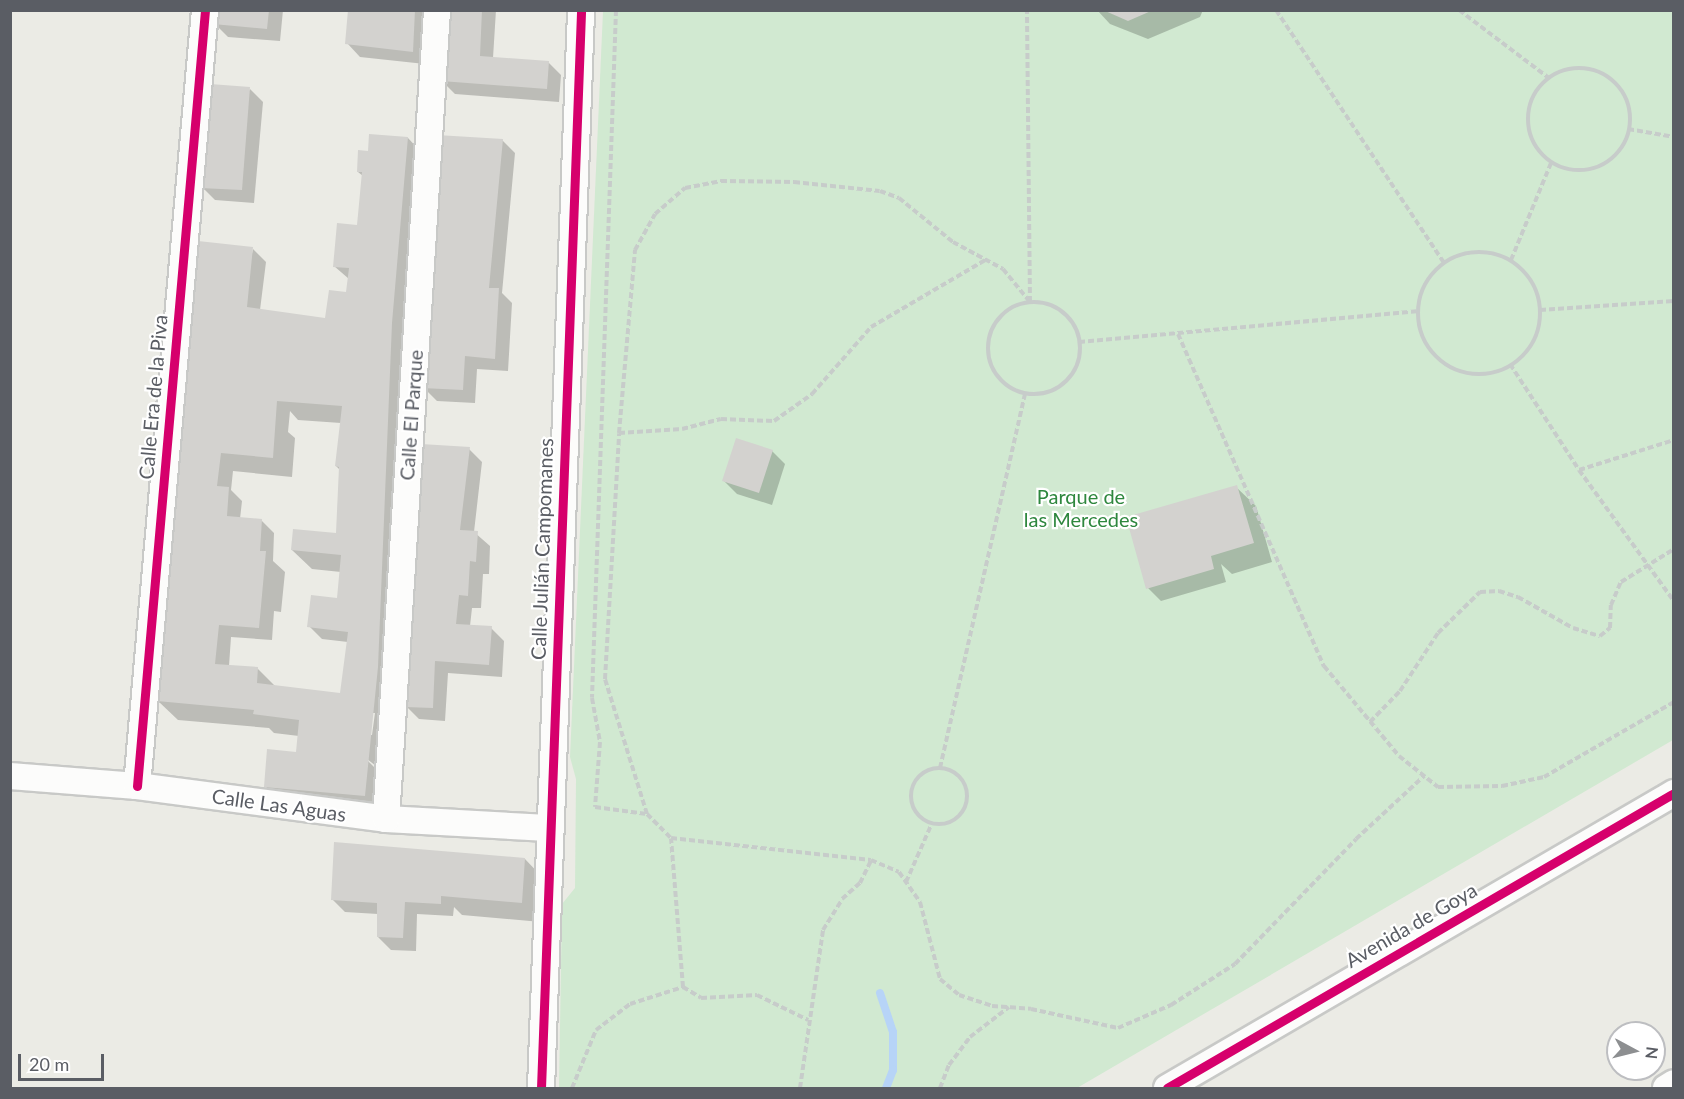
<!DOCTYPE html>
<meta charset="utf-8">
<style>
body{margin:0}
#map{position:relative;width:1684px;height:1099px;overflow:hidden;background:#ebebe5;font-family:Lato,sans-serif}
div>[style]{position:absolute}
.green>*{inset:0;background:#d1e9d1}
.shadow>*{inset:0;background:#0003}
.stream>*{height:8px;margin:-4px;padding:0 4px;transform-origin:4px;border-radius:4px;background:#b7d4f7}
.building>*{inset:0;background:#d3d2cf}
.path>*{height:4px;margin-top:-2px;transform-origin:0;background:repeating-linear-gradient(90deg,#c7ccca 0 6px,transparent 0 9px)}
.path>.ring{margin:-2px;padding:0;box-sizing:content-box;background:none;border:4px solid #c7ccca;border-radius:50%}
.roads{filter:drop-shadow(2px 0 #c8c9c7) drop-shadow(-2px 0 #c8c9c7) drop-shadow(0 2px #c8c9c7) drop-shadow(0 -2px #c8c9c7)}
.street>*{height:26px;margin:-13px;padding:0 13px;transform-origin:13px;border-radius:13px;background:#fcfcfb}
.cycleway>*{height:9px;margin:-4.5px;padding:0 4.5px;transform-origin:4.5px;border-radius:4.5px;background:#d6006c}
span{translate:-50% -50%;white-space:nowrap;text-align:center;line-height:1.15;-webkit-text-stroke:4.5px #fff;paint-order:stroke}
.street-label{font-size:20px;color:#5a5d64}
.park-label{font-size:20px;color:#2e873e}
.frame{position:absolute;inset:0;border:12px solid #5a5d64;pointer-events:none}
.north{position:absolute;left:1606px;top:1021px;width:60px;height:60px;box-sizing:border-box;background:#fff;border:2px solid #bdbec1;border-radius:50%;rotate:97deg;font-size:16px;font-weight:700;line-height:24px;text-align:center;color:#5a5d64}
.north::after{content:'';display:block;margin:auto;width:21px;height:27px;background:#8d8f91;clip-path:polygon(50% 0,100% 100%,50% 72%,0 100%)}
.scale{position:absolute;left:18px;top:1054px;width:86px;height:27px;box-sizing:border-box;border:3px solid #5a5d64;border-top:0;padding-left:8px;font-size:18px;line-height:21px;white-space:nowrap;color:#5a5d64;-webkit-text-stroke:4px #fff;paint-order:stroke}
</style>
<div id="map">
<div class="green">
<i style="clip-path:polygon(603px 11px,1673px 11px,1673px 740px,1077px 1088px,559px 1088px,562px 904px,575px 888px,576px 779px,570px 757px)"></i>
</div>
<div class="shadow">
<i style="clip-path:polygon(216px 10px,283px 10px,280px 41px,228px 37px,215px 24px)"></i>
<i style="clip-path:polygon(350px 10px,429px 10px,425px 64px,360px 57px,347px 43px)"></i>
<i style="clip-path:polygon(447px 10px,496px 10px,493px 58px,548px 62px,561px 75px,559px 102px,455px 94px,442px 81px)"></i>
<i style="clip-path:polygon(1097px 10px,1203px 10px,1200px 17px,1148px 39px,1110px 24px)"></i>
<i style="clip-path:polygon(250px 89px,263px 102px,254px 203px,215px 200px,202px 187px)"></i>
<i style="clip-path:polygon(evenodd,408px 138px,421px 152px,381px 770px,362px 755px,387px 780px,384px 814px,285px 806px,265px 786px,300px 754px,299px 736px,274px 733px,269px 728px,178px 720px,158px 701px,253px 249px,266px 262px,260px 310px,329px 320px,347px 293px,349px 279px,334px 266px,358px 226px,363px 176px,358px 172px,369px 153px,408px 138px,290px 411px,298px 420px,341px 423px,336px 466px,340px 470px,338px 535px,292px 550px,312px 569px,341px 572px,338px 600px,309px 626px,322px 639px,348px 642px,341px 694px,275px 686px,257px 668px,229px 666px,231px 637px,272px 640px,274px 611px,281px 612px,285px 572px,273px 561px,274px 533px,261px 520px,240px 519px,242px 501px,231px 490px,233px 471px,292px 477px,295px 438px,288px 432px,290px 411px,408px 138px,372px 713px,375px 713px,372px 735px,369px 735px,372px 713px)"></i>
<i style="clip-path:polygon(502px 140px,515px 153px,502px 293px,512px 303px,508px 371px,477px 369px,475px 403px,437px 401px,424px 388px)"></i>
<i style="clip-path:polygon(469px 449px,482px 462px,474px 532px,490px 546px,489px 574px,483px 574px,481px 608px,472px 608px,470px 626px,491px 628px,504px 641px,502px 677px,448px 673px,445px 721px,419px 719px,406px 706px)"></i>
<i style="clip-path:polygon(772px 451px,785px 464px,772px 505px,737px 494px,724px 481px)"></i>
<i style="clip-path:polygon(1236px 487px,1256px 506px,1272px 562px,1232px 574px,1221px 564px,1226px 582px,1161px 601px,1148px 588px)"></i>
<i style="clip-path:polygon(525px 859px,544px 879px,541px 922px,462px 915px,454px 907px,453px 916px,417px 914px,416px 951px,391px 950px,378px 937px,378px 914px,345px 912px,332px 899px)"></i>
</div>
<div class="stream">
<i style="left:880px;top:993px;width:41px;rotate:71.6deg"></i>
<i style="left:893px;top:1032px;width:38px;rotate:90deg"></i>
<i style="left:893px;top:1070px;width:19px;rotate:111deg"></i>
</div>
<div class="building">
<i style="clip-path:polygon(215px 10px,269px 10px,267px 29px,213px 24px)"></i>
<i style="clip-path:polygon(348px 10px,415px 10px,413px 52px,345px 44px)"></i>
<i style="clip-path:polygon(445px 10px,482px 10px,480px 56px,549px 61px,547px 89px,441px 81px)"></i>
<i style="clip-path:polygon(1103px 10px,1151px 10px,1151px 11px,1128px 21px)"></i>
<i style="clip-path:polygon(210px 84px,250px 87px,242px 190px,200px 188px)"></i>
<i style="clip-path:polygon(evenodd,369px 134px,408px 137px,392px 323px,378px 667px,365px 796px,264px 787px,267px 749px,296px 752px,299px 720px,253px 714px,254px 710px,157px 701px,198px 241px,253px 247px,247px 307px,325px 318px,329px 290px,346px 292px,349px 268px,333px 267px,337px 223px,357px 225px,362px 172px,357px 172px,358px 150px,368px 151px,369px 134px,277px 401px,342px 406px,335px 466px,339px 467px,336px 533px,293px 529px,291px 550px,341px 555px,337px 598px,311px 595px,307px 627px,348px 632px,340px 693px,257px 683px,258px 667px,215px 664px,219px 625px,259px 628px,266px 551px,260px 551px,262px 519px,227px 516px,229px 487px,217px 486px,221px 453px,273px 458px,277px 401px)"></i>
<i style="clip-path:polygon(437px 135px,503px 139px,489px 288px,499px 288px,495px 359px,465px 356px,463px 390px,422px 388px)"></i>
<i style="clip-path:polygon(736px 438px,773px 450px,759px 493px,722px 481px)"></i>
<i style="clip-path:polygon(421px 444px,470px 447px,460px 530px,478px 531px,476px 562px,470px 561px,468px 596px,459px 595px,456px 624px,492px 626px,489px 665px,435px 661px,433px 708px,405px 707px)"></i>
<i style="clip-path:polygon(1237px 485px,1254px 543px,1211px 556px,1214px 569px,1146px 589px,1126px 517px)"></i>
<i style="clip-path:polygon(334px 842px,525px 858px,522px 903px,441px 896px,441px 904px,405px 902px,403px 938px,377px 937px,377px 903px,331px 900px)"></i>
</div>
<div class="path">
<i style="left:616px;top:10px;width:688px;rotate:92deg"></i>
<i style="left:592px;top:698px;width:45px;rotate:79.7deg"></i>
<i style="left:600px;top:742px;width:65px;rotate:94.4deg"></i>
<i style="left:595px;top:807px;width:52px;rotate:7.7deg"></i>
<i style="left:647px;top:814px;width:34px;rotate:45deg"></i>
<i style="left:671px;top:838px;width:201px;rotate:6.3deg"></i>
<i style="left:871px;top:860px;width:30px;rotate:23deg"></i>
<i style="left:899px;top:872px;width:37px;rotate:55deg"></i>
<i style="left:920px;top:902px;width:80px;rotate:75.4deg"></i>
<i style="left:940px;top:979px;width:25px;rotate:40deg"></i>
<i style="left:959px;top:995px;width:35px;rotate:18deg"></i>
<i style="left:992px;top:1006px;width:39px;rotate:4deg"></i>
<i style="left:1031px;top:1009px;width:89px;rotate:12.3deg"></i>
<i style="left:1118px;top:1028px;width:58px;rotate:-23.5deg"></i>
<i style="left:1171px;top:1005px;width:76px;rotate:-32.6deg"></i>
<i style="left:1235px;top:964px;width:174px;rotate:-45.9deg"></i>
<i style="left:1356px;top:839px;width:93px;rotate:-42.8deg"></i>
<i style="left:1276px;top:10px;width:304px;rotate:56.4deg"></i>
<i style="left:1459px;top:10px;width:113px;rotate:37.1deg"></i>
<i class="ring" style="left:1528px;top:68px;width:98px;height:98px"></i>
<i style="left:1628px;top:129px;width:47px;rotate:9.9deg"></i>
<i class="ring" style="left:1418px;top:252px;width:118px;height:118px"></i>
<i style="left:1511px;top:260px;width:105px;rotate:-67.6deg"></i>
<i class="ring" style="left:988px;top:302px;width:88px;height:88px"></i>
<i style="left:1540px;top:310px;width:134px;rotate:-3.8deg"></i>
<i style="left:1178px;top:334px;width:363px;rotate:66.3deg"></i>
<i style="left:1324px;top:666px;width:117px;rotate:50.2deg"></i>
<i style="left:1399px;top:756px;width:50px;rotate:38.5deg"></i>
<i style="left:1438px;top:787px;width:64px;rotate:-0.9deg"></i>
<i style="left:1502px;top:786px;width:43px;rotate:-12.1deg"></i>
<i style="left:1544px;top:777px;width:150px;rotate:-30deg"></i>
<i style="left:1079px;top:342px;width:339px;rotate:-5.2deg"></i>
<i style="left:1510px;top:364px;width:126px;rotate:56.9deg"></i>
<i style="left:1579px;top:470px;width:162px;rotate:54.1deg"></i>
<i style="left:619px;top:433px;width:63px;rotate:-3.6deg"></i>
<i style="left:682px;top:429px;width:40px;rotate:-14.4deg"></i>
<i style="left:721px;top:419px;width:53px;rotate:2.2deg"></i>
<i style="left:774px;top:421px;width:47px;rotate:-35.4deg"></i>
<i style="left:812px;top:394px;width:89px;rotate:-48.6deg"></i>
<i style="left:871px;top:327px;width:132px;rotate:-30.4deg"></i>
<i style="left:1579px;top:470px;width:100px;rotate:-17.5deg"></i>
<i style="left:1370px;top:722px;width:43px;rotate:-45.9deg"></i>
<i style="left:1400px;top:691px;width:69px;rotate:-56.8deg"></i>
<i style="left:1438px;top:633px;width:59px;rotate:-44.3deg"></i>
<i style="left:1480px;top:592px;width:19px;rotate:-3deg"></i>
<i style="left:1499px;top:591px;width:20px;rotate:18deg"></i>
<i style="left:1518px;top:597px;width:63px;rotate:29.4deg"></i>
<i style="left:1573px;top:628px;width:28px;rotate:17deg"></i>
<i style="left:1600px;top:636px;width:13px;rotate:-39deg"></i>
<i style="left:1610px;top:628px;width:23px;rotate:-88deg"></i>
<i style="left:1611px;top:605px;width:25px;rotate:-67deg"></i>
<i style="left:1621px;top:582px;width:62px;rotate:-31.9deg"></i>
<i style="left:940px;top:768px;width:385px;rotate:-77.2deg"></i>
<i class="ring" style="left:911px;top:768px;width:52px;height:52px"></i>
<i style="left:647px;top:814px;width:141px;rotate:-107.3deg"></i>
<i style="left:605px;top:679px;width:246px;rotate:-86.7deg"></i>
<i style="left:619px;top:433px;width:184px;rotate:-85deg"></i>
<i style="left:635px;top:250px;width:41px;rotate:-60.9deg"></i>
<i style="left:655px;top:214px;width:40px;rotate:-41deg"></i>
<i style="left:685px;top:188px;width:37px;rotate:-11deg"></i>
<i style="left:721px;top:181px;width:73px;rotate:0.8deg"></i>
<i style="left:794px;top:182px;width:86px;rotate:6deg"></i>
<i style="left:880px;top:191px;width:20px;rotate:20deg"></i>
<i style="left:899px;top:198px;width:70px;rotate:39.2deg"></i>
<i style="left:953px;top:242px;width:57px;rotate:28.4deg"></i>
<i style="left:1003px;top:269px;width:43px;rotate:50.7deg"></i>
<i style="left:1030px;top:302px;width:292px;rotate:-90.6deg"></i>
<i style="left:906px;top:882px;width:64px;rotate:-66.2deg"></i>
<i style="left:683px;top:987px;width:21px;rotate:31deg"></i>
<i style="left:701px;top:998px;width:56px;rotate:-3.1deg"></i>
<i style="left:757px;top:995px;width:57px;rotate:26.1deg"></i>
<i style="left:572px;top:1088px;width:63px;rotate:-67.5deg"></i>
<i style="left:596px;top:1030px;width:43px;rotate:-37.4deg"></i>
<i style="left:630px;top:1004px;width:56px;rotate:-17.8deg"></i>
<i style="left:683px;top:987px;width:149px;rotate:-94.6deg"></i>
<i style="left:800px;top:1088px;width:160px;rotate:-81.7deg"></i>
<i style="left:823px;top:930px;width:36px;rotate:-58deg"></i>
<i style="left:842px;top:899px;width:24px;rotate:-42deg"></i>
<i style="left:860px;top:883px;width:25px;rotate:-64deg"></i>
<i style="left:940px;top:1088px;width:25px;rotate:-69deg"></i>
<i style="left:949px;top:1065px;width:35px;rotate:-53deg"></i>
<i style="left:970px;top:1037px;width:49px;rotate:-37.6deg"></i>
</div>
<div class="roads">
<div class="street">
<i style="left:10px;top:776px;width:127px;rotate:4.5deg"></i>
<i style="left:137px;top:786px;width:251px;rotate:7.5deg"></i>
<i style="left:386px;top:819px;width:162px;rotate:3.2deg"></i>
<i style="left:137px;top:786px;width:779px;rotate:-84.99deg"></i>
<i style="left:386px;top:819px;width:811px;rotate:-86.39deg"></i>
<i style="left:541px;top:1088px;width:1079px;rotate:-87.87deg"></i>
<i style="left:1167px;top:1088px;width:587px;rotate:-30.19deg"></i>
<i style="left:1666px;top:1088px;width:9px;rotate:-32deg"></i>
</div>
</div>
<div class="cycleway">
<i style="left:137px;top:786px;width:779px;rotate:-84.99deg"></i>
<i style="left:541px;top:1088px;width:1079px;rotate:-87.87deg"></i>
<i style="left:1167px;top:1088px;width:587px;rotate:-30.19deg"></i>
</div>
<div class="street-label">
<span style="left:153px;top:397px;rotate:-85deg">Calle Era de la Piva</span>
<span style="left:411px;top:415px;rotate:-86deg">Calle El Parque</span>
<span style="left:542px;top:549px;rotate:-88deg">Calle Julián Campomanes</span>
<span style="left:279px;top:805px;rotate:8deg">Calle Las Aguas</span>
<span style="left:1411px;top:925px;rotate:-30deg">Avenida de Goya</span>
</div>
<div class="park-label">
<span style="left:1081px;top:508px">Parque de<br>las Mercedes</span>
</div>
<div class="frame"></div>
<div class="north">N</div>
<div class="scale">20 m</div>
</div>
